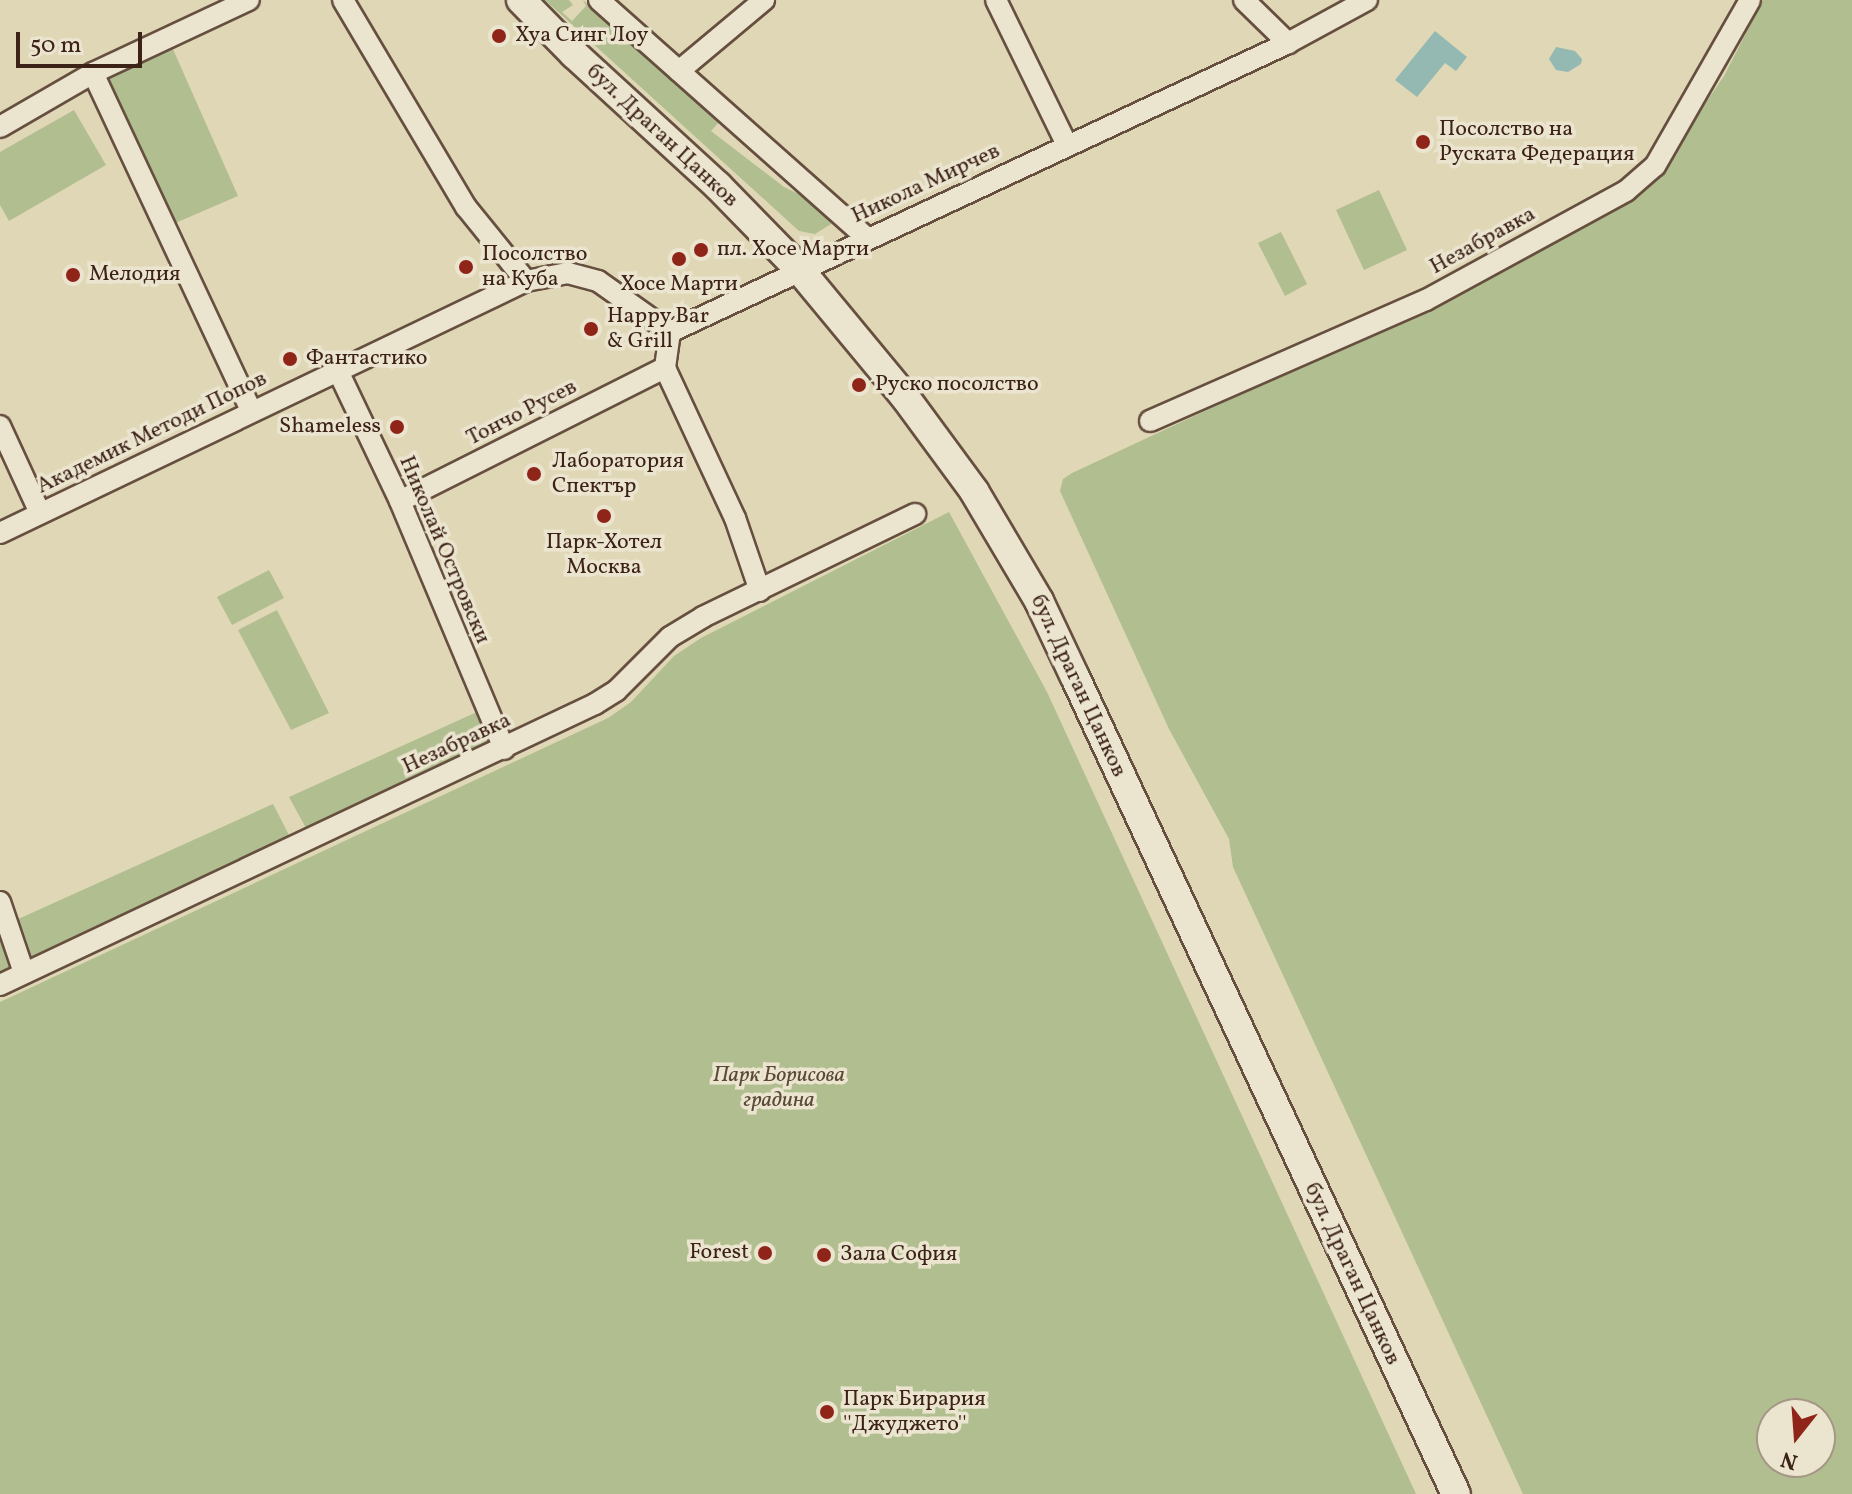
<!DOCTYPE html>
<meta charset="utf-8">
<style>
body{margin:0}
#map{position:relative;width:1852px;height:1494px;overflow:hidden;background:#e0d7b7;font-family:Vollkorn,serif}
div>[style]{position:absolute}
.green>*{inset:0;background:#b1be8f}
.water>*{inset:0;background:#94b9b2}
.roads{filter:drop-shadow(2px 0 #664f3f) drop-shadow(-2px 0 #664f3f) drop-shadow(0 2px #664f3f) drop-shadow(0 -2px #664f3f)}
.street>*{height:20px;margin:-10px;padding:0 10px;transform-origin:10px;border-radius:10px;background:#ebe5d0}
.secondary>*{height:28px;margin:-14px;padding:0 14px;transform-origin:14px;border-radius:14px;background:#ebe5d0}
.dots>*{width:22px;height:22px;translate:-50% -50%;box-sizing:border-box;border:4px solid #ebe5d0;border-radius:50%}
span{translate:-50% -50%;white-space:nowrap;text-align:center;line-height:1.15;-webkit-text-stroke:7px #ebe5d0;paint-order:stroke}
.poi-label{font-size:22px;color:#3d2217}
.left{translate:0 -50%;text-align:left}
.right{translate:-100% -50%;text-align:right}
.street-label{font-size:22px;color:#3d2217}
.park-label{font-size:22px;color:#5a4935;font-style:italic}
.north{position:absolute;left:1756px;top:1398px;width:80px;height:80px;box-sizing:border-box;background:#ebe5d0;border:2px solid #a59786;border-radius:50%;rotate:197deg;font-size:22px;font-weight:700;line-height:32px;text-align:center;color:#3d2217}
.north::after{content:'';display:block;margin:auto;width:28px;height:36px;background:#8f2418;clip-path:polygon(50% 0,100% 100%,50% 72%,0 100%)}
.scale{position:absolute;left:16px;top:32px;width:126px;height:36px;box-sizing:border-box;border:4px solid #3d2217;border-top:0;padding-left:10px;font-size:24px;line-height:28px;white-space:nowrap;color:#3d2217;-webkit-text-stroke:6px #ebe5d0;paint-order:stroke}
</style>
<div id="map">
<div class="green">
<i style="clip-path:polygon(545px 0,569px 0,573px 5px,562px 12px,572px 21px,586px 6px,583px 0,720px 121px,711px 131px,784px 187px,805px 197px,830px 217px,831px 224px,815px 234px,799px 231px)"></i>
<i style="clip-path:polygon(evenodd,1763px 0,1852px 0,1852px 1494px,1523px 1494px,1233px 867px,1229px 839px,1169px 729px,1060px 491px,1063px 479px,1072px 473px,1327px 354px,1634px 190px,1683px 136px,1724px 76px,1763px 0,1772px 1414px,1820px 1414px,1820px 1462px,1772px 1462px,1772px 1414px)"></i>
<i style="clip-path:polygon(172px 47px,238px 196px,173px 224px,107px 76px)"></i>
<i style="clip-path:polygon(74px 110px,106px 165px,9px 221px,0 205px,0 152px)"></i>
<i style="clip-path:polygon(1379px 190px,1407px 250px,1364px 270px,1336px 210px)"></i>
<i style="clip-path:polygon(1281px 232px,1307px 284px,1285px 296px,1258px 243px)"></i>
<i style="clip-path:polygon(949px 512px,1047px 692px,1416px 1494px,0 1494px,0 1002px,608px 718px,631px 702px,674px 656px,701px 638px)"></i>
<i style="clip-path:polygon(269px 570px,284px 598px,232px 625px,217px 597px)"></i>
<i style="clip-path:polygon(277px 610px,329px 713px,291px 730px,238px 630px)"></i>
<i style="clip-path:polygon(477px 712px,494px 745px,307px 830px,289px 797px)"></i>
<i style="clip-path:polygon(273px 804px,290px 837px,30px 963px,16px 920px)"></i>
<i style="clip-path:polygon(0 920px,17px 969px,0 977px)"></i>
</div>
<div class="water">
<i style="clip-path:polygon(1435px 31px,1467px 57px,1456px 71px,1445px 63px,1417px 97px,1395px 80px)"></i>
<i style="clip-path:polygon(1556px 47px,1575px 51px,1582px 59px,1581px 64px,1568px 72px,1556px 70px,1549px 59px)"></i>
</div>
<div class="roads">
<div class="street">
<i style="left:343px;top:0;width:241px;rotate:59.3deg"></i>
<i style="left:466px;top:207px;width:95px;rotate:51deg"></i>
<i style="left:599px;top:0;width:358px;rotate:41.6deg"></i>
<i style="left:996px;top:0;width:161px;rotate:63.9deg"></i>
<i style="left:1244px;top:0;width:62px;rotate:44.3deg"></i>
<i style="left:679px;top:71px;width:111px;rotate:-39.9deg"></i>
<i style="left:93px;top:73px;width:374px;rotate:64.9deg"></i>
<i style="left:0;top:127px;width:108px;rotate:-30.1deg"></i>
<i style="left:93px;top:73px;width:172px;rotate:-25.1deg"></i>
<i style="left:670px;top:332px;width:682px;rotate:-25.06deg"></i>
<i style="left:1288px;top:43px;width:90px;rotate:-28.6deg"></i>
<i style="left:670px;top:332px;width:36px;rotate:98deg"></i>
<i style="left:665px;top:368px;width:166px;rotate:65deg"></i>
<i style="left:735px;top:518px;width:77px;rotate:71.1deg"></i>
<i style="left:338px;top:371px;width:144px;rotate:64.5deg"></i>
<i style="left:400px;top:501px;width:269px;rotate:67.2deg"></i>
<i style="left:1150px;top:421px;width:301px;rotate:-23.7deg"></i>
<i style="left:1426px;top:300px;width:228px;rotate:-28.6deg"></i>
<i style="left:1626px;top:191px;width:38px;rotate:-41deg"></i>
<i style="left:1655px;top:166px;width:191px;rotate:-60.2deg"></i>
<i style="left:0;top:426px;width:96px;rotate:65.3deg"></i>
<i style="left:400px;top:501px;width:297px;rotate:-26.7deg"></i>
<i style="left:0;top:533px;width:583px;rotate:-25.6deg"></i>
<i style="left:526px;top:281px;width:43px;rotate:-10.8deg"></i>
<i style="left:568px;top:273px;width:31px;rotate:15deg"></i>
<i style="left:598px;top:281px;width:88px;rotate:35.3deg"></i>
<i style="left:0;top:902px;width:75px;rotate:71.3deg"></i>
<i style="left:0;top:985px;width:658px;rotate:-25.28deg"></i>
<i style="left:595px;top:704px;width:25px;rotate:-32deg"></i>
<i style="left:616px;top:691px;width:76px;rotate:-45deg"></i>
<i style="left:670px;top:637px;width:39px;rotate:-31deg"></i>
<i style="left:703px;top:617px;width:236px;rotate:-25.9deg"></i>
</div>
<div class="secondary">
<i style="left:521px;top:0;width:76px;rotate:45.5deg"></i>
<i style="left:574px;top:54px;width:195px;rotate:42.5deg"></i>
<i style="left:718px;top:186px;width:116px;rotate:45.7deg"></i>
<i style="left:799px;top:269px;width:166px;rotate:50.4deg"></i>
<i style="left:905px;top:397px;width:117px;rotate:53.7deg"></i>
<i style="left:974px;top:491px;width:128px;rotate:59.4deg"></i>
<i style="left:1039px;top:601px;width:84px;rotate:64.7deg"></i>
<i style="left:1075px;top:677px;width:901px;rotate:65deg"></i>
</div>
</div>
<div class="dots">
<i style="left:499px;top:36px;background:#8f2418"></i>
<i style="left:1423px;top:142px;background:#8f2418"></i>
<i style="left:701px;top:250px;background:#8f2418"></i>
<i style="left:679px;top:259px;background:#8f2418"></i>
<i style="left:466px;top:267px;background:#8f2418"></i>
<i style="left:73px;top:275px;background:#8f2418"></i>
<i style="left:591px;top:329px;background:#8f2418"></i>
<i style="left:290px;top:359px;background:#8f2418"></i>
<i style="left:859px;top:385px;background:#8f2418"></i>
<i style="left:397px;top:427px;background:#8f2418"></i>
<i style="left:534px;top:474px;background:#8f2418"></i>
<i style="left:604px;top:516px;background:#8f2418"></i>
<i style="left:765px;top:1253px;background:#8f2418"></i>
<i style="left:824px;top:1255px;background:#8f2418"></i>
<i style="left:827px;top:1412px;background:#8f2418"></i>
</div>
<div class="poi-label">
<span class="left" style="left:515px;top:36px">Хуа Синг Лоу</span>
<span class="left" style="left:1439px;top:142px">Посолство на<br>Руската Федерация</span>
<span class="left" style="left:717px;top:250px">пл. Хосе Марти</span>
<span class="left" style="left:482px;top:267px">Посолство<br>на Куба</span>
<span class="left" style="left:89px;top:275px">Мелодия</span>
<span style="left:679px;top:285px">Хосе Марти</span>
<span class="left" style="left:607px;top:329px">Happy Bar<br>&amp; Grill</span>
<span class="left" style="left:306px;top:359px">Фантастико</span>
<span class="left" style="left:875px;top:385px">Руско посолство</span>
<span class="right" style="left:381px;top:427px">Shameless</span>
<span class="left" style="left:552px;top:474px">Лаборатория<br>Спектър</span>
<span style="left:604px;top:555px">Парк-Хотел<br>Москва</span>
<span class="right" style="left:749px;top:1253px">Forest</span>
<span class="left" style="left:840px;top:1255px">Зала София</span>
<span class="left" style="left:843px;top:1412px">Парк Бирария<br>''Джуджето''</span>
</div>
<div class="street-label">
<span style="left:662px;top:136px;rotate:43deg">бул. Драган Цанков</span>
<span style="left:926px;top:184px;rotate:-25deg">Никола Мирчев</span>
<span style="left:1483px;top:241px;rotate:-29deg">Незабравка</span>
<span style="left:522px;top:413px;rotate:-27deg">Тончо Русев</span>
<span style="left:152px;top:433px;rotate:-26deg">Академик Методи Попов</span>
<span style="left:444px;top:550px;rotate:67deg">Николай Островски</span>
<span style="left:1078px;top:686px;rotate:65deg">бул. Драган Цанков</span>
<span style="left:457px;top:744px;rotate:-25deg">Незабравка</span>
<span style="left:1352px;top:1274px;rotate:65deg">бул. Драган Цанков</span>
</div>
<div class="park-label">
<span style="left:779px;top:1088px">Парк Борисова<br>градина</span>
</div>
<div class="north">N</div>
<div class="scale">50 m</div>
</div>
